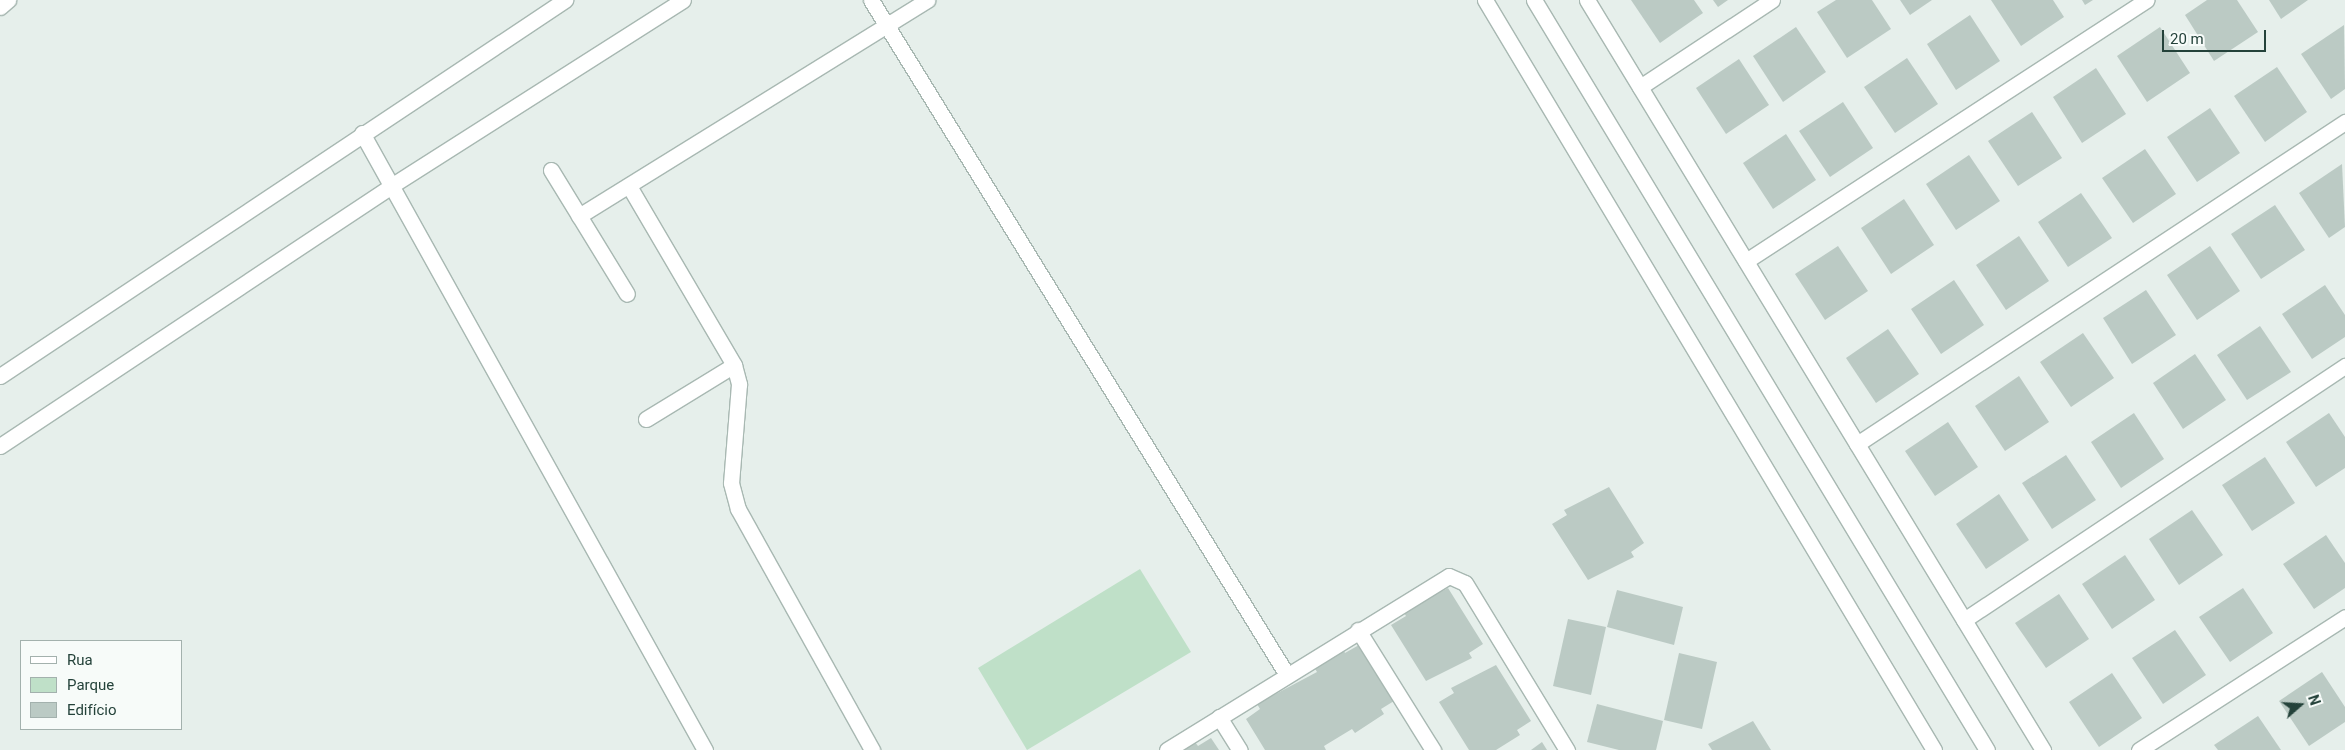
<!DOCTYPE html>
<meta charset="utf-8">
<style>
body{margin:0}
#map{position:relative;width:2345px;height:750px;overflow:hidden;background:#e6efeb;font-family:Roboto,sans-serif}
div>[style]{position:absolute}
.green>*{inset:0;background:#bfe0c8}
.building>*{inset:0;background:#bbcac4}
.roads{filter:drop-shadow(1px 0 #a8b8b2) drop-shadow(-1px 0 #a8b8b2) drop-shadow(0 1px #a8b8b2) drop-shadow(0 -1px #a8b8b2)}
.minor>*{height:15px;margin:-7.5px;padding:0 7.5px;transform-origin:7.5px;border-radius:7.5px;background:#fff}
span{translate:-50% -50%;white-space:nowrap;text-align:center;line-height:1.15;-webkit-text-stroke:5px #f7fbf9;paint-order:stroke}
.legend{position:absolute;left:20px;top:640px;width:162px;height:90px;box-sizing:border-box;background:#f7fbf9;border:1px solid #a3b1ad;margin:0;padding:6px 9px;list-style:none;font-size:15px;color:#24423a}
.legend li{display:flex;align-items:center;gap:10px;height:25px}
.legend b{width:25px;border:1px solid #a3b1ad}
.north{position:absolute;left:2275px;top:680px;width:50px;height:50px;-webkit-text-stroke:4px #f7fbf9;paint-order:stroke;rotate:71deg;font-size:14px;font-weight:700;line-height:20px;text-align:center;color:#24423a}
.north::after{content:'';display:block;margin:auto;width:18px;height:22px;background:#24423a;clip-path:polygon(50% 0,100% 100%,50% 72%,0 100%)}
.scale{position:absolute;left:2162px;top:30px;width:104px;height:22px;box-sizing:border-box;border:2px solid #24423a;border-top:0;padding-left:6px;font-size:15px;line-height:18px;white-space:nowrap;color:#24423a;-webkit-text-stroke:4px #f7fbf9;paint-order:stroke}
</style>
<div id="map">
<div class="green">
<i style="clip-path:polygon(1140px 569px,1191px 652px,1027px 750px,978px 668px)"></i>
</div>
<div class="building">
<i style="clip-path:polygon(1631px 0,1694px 0,1703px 13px,1660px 43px)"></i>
<i style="clip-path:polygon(1713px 0,1728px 0,1718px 7px)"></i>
<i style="clip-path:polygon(1836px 0,1872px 0,1891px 29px,1847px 58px,1817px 12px)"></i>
<i style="clip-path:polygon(1900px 0,1932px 0,1910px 15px)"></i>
<i style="clip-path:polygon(1991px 0,2053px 0,2064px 17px,2021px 46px)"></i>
<i style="clip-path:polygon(2082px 0,2093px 0,2085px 5px)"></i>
<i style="clip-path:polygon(2207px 0,2237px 0,2258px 32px,2214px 61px,2185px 15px)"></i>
<i style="clip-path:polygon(2269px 0,2308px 0,2281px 19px)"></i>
<i style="clip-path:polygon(1970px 15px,2000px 61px,1956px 90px,1927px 44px)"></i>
<i style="clip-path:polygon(2344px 25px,2345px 89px,2331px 99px,2301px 54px)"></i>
<i style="clip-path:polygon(1796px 27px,1826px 72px,1783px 102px,1753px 56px)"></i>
<i style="clip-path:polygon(2160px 27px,2190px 73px,2147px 102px,2117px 56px)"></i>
<i style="clip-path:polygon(1907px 58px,1938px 104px,1895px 133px,1864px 87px)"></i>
<i style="clip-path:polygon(1739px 59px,1769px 105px,1726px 134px,1696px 88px)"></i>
<i style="clip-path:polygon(2277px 67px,2307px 112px,2265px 142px,2234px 96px)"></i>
<i style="clip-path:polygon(2096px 68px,2126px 114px,2082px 143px,2053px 97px)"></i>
<i style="clip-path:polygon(1843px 102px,1873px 148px,1830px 177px,1799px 131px)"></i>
<i style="clip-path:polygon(2210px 108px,2240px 153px,2197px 182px,2167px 137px)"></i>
<i style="clip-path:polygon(2032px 112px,2062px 158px,2018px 186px,1988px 141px)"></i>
<i style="clip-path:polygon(1786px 134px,1816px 180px,1773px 209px,1743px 163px)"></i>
<i style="clip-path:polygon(2145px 149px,2176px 194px,2133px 223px,2102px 178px)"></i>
<i style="clip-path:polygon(1969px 155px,2000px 201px,1956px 230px,1926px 184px)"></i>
<i style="clip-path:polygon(2342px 164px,2345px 227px,2329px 238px,2299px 193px)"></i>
<i style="clip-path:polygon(2081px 193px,2112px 238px,2068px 267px,2038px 222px)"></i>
<i style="clip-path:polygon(1904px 199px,1934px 245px,1891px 274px,1861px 228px)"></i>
<i style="clip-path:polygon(2275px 205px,2305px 250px,2261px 279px,2231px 234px)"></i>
<i style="clip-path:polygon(2019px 236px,2049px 281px,2006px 310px,1976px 265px)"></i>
<i style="clip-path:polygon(1838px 246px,1868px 291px,1825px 320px,1795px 274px)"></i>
<i style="clip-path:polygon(2210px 246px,2240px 291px,2197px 320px,2167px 275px)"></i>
<i style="clip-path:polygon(1954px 280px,1984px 325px,1941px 354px,1911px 309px)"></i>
<i style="clip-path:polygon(2325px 285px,2345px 315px,2345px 337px,2312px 359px,2282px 314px)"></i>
<i style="clip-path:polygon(2146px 290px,2176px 335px,2132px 364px,2103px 318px)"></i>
<i style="clip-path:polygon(2260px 326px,2291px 372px,2247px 400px,2217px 355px)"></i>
<i style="clip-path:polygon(1888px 329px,1919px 374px,1876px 403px,1846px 358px)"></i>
<i style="clip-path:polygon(2083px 333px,2114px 378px,2071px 407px,2040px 362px)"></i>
<i style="clip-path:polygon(2195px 354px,2226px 400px,2183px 429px,2153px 383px)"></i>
<i style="clip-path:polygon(2019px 376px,2049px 422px,2005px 451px,1975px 406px)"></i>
<i style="clip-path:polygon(2134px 413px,2164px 459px,2121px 488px,2091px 442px)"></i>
<i style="clip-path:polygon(2329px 413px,2345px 437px,2345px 468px,2316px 487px,2286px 442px)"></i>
<i style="clip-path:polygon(1948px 422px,1978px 467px,1935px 496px,1905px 451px)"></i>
<i style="clip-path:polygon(2066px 455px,2096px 500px,2052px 529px,2022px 483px)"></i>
<i style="clip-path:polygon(2265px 457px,2295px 503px,2252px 531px,2222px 485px)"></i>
<i style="clip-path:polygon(1609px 487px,1644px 543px,1631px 552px,1634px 557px,1588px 580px,1552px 524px,1567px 515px,1564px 510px)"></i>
<i style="clip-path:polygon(1999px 494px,2029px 540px,1986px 569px,1956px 524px)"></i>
<i style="clip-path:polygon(2192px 510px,2223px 555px,2179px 585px,2149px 539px)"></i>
<i style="clip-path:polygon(2326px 535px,2345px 563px,2345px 588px,2314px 609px,2283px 564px)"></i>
<i style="clip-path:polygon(2125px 555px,2155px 600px,2112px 629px,2082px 584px)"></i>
<i style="clip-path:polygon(1448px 588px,1483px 644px,1469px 653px,1472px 658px,1426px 681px,1391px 625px,1406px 616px,1403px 611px)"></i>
<i style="clip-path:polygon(2243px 588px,2273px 633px,2230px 662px,2199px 617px)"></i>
<i style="clip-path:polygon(1617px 590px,1683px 607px,1674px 645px,1607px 627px)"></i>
<i style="clip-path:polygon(2059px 594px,2089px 639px,2046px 668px,2015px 623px)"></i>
<i style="clip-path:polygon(1568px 619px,1606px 627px,1591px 695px,1553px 686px)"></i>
<i style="clip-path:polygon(2175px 630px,2206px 675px,2163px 704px,2132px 658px)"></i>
<i style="clip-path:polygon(1359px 645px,1394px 701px,1381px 709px,1384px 714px,1355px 733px,1352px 729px,1324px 746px,1326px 750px,1265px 750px,1246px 719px,1260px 709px,1257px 704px,1317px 672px,1314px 667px,1343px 649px,1345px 653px)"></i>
<i style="clip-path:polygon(1679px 653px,1717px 662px,1702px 729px,1664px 720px)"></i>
<i style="clip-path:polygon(1496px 665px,1531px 721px,1517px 730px,1520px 735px,1496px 750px,1469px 750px,1439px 702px,1454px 693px,1451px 688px)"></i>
<i style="clip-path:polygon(2322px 672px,2345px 707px,2345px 722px,2309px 746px,2279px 701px)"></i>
<i style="clip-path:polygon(2112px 673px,2142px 718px,2099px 747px,2069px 702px)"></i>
<i style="clip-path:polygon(1597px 704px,1663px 721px,1656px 750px,1619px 750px,1587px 742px)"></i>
<i style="clip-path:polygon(2258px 716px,2281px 750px,2218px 750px,2214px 745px)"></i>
<i style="clip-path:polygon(1753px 721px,1771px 750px,1712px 750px,1708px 744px)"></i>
<i style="clip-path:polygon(1211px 738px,1219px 750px,1183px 750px,1195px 742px,1198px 746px)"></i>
<i style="clip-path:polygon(1542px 742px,1547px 750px,1531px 750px)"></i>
</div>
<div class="roads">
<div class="minor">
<i style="left:871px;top:0;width:793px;rotate:58.35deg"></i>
<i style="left:1485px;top:0;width:874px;rotate:59.09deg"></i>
<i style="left:1534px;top:0;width:876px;rotate:58.87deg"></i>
<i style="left:1587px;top:0;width:878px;rotate:58.7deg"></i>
<i style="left:0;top:7px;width:11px;rotate:-41deg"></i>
<i style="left:1640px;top:87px;width:158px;rotate:-33.4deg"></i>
<i style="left:362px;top:133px;width:706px;rotate:60.93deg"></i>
<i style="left:551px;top:170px;width:145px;rotate:58.5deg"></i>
<i style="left:629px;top:186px;width:208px;rotate:59.6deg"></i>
<i style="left:734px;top:365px;width:20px;rotate:75deg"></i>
<i style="left:739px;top:384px;width:99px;rotate:94.6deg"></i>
<i style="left:731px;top:483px;width:27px;rotate:75deg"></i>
<i style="left:738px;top:509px;width:276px;rotate:60.9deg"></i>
<i style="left:579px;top:216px;width:410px;rotate:-31.8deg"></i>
<i style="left:1746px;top:261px;width:478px;rotate:-33.1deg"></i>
<i style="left:0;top:376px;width:679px;rotate:-33.64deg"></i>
<i style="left:646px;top:419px;width:103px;rotate:-31.5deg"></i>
<i style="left:1857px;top:444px;width:585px;rotate:-33.42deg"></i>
<i style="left:0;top:446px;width:470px;rotate:-33.6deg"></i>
<i style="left:391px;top:186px;width:346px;rotate:-32.5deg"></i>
<i style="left:1964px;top:620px;width:458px;rotate:-33.7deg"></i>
<i style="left:1358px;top:630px;width:142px;rotate:58deg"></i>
<i style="left:1219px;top:717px;width:39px;rotate:58deg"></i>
<i style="left:1167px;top:750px;width:331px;rotate:-31.7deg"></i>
<i style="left:1449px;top:576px;width:17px;rotate:24deg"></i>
<i style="left:1465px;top:583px;width:196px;rotate:58.6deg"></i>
<i style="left:2139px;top:750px;width:245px;rotate:-32.8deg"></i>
</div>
</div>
<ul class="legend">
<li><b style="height:6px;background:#fff"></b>Rua</li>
<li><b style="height:14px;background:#bfe0c8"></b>Parque</li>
<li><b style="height:14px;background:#bbcac4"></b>Edifício</li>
</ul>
<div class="north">N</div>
<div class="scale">20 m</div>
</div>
